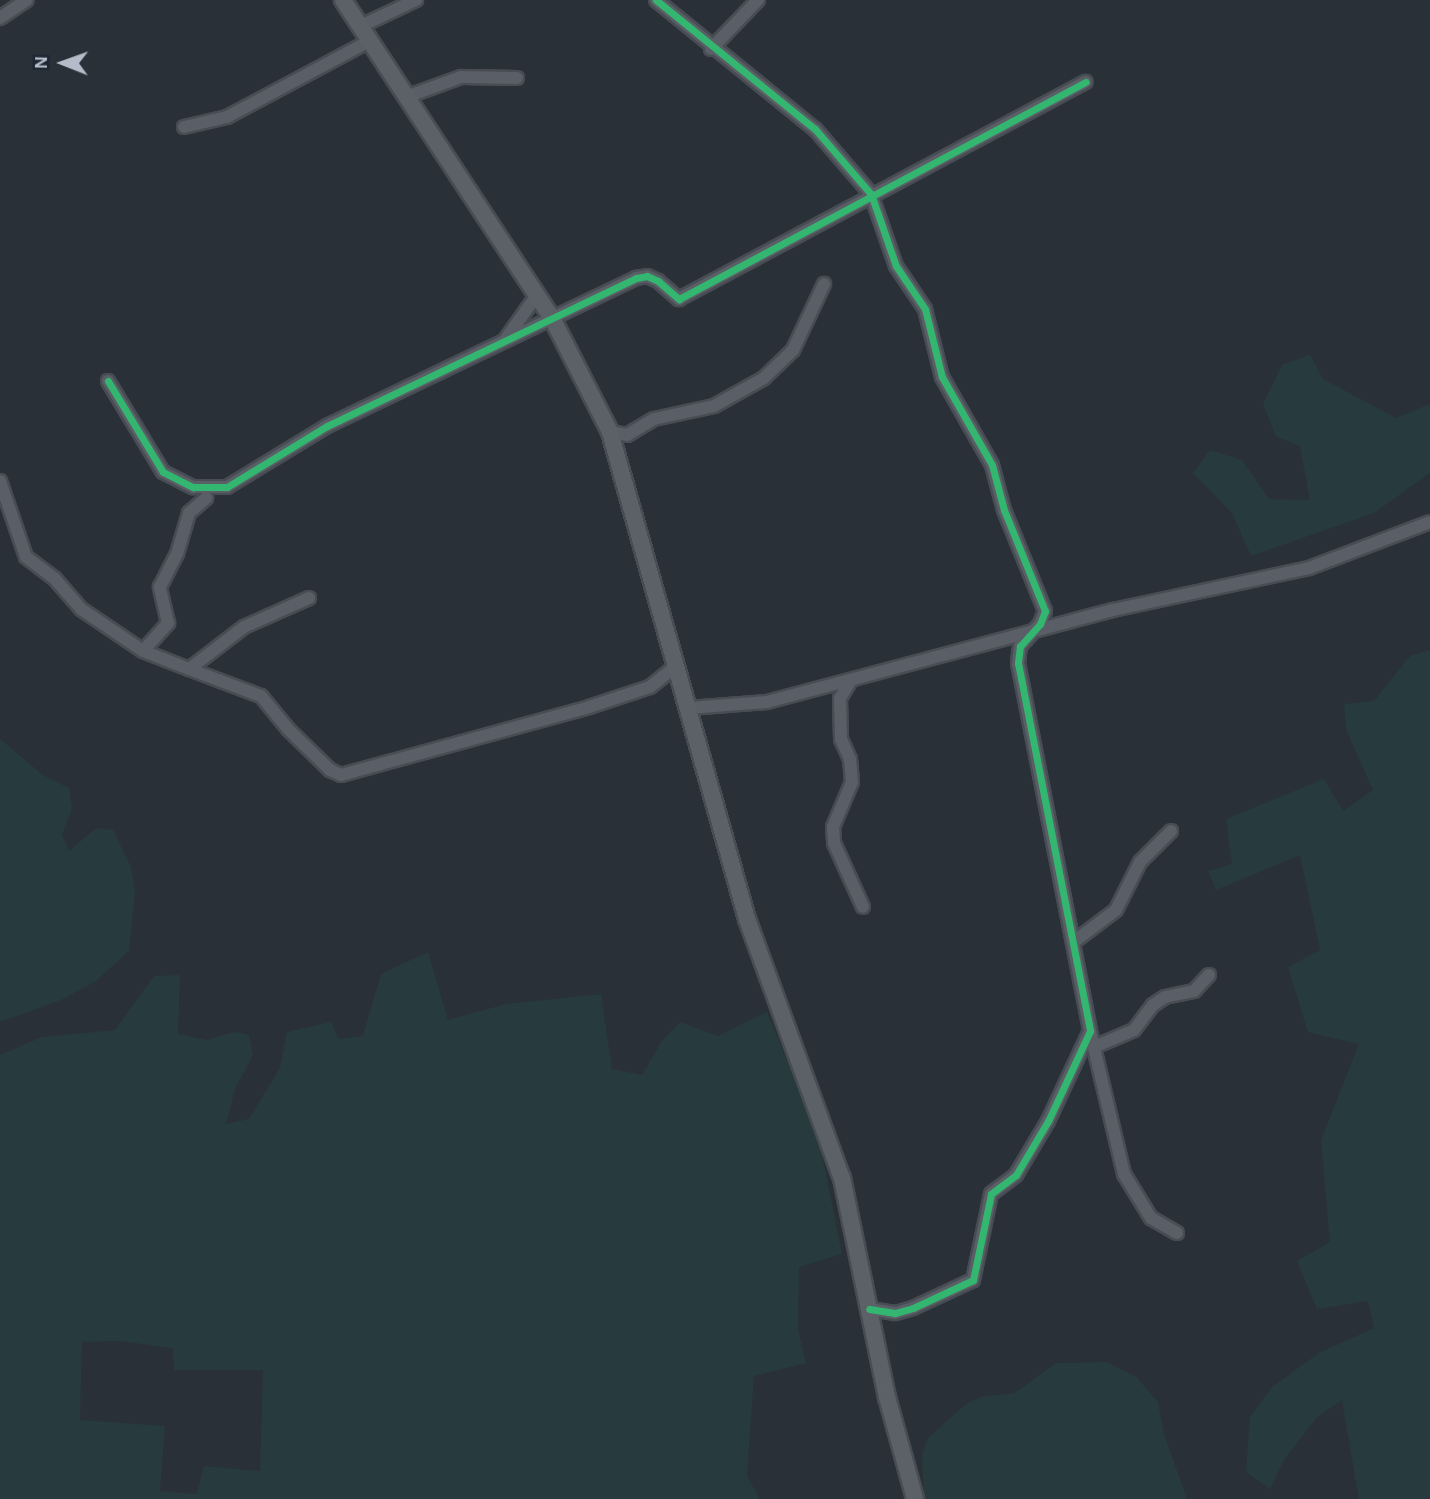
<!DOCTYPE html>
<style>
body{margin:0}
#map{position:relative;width:1430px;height:1499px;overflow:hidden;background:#2a3038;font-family:"Alegreya Sans",sans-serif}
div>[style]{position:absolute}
.green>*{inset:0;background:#273a3e}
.roads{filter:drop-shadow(2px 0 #484c53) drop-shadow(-2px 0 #484c53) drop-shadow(0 2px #484c53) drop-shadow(0 -2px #484c53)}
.minor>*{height:12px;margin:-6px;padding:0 6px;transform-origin:6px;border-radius:6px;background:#5a5e66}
.major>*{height:16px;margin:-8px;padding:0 8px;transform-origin:8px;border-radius:8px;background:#5c6168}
.cycleway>*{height:7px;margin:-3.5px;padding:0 3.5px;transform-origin:3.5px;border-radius:3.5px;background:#33b770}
span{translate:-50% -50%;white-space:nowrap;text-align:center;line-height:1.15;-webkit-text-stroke:5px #1d2633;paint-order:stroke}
.north{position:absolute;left:28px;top:28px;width:70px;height:70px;-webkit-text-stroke:5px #1d2633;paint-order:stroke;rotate:271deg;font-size:19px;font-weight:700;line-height:28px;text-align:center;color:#b4bcc9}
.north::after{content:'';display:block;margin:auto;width:24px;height:32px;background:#b4bcc9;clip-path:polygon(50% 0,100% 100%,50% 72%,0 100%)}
</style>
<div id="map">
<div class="green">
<i style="clip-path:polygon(1310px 355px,1323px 379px,1396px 418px,1430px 404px,1430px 473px,1374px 513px,1251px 556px,1232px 513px,1193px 473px,1210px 450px,1242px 460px,1269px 499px,1310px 500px,1300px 446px,1276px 436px,1263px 404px,1282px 365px)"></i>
<i style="clip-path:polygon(1430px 650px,1430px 1499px,1359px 1499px,1342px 1400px,1316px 1418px,1284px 1460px,1270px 1489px,1246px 1472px,1250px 1417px,1272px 1387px,1319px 1353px,1374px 1328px,1368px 1301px,1317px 1309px,1297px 1261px,1330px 1242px,1321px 1140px,1359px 1044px,1308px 1032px,1288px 967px,1320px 950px,1300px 855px,1216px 890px,1208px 871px,1232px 864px,1226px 819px,1324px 779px,1343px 811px,1373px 790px,1346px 729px,1344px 704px,1374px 701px,1410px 656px)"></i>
<i style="clip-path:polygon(0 739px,43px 775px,69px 788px,72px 808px,62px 835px,69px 851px,96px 828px,113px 830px,131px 867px,135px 892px,129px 951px,96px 981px,61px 1000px,0 1022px)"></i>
<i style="clip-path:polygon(evenodd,428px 952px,448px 1020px,506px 1004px,601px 994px,612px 1069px,642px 1075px,662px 1041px,680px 1022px,718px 1036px,767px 1012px,818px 1134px,842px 1254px,799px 1267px,798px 1330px,806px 1363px,754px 1376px,747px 1476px,760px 1499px,0 1499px,0 1055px,42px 1037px,115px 1030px,154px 976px,180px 975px,178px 1034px,207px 1040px,234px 1032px,249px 1035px,253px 1055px,235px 1089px,226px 1124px,249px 1119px,280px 1068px,287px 1032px,331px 1022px,339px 1039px,363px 1036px,381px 974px,428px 952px,119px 1341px,173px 1348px,174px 1370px,263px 1370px,260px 1471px,204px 1466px,197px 1494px,160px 1491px,165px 1426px,80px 1420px,82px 1342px,119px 1341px)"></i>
<i style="clip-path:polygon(1106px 1362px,1136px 1377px,1158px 1402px,1164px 1434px,1187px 1499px,924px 1499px,922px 1455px,928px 1438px,966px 1404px,981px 1397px,1015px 1393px,1056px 1363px)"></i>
</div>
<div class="roads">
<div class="minor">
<i style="left:656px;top:0;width:205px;rotate:39.1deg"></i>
<i style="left:815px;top:129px;width:86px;rotate:49.3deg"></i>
<i style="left:871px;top:194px;width:76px;rotate:70.9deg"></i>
<i style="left:896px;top:266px;width:52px;rotate:56deg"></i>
<i style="left:925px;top:309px;width:70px;rotate:76deg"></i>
<i style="left:942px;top:377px;width:101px;rotate:60.4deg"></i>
<i style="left:992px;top:465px;width:47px;rotate:75.1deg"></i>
<i style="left:1004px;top:510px;width:109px;rotate:67.9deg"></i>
<i style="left:1045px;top:611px;width:14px;rotate:111deg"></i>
<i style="left:1040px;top:624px;width:30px;rotate:132deg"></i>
<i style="left:1020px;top:646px;width:17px;rotate:97deg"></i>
<i style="left:1018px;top:663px;width:375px;rotate:78.9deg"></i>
<i style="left:1090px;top:1031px;width:99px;rotate:115deg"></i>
<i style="left:1048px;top:1121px;width:63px;rotate:120.7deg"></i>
<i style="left:1016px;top:1175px;width:31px;rotate:143deg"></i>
<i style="left:991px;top:1194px;width:88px;rotate:101.8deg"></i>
<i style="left:973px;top:1280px;width:66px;rotate:155deg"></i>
<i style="left:913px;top:1308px;width:19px;rotate:164deg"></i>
<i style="left:895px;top:1313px;width:26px;rotate:-171deg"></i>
<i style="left:0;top:18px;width:32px;rotate:-34deg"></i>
<i style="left:361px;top:26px;width:61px;rotate:-25.3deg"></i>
<i style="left:711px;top:49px;width:68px;rotate:-46.2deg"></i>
<i style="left:406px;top:97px;width:59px;rotate:-20deg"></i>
<i style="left:461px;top:77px;width:56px;rotate:1deg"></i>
<i style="left:184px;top:127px;width:44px;rotate:-13.1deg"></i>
<i style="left:227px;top:117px;width:163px;rotate:-28.1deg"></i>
<i style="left:505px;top:340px;width:55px;rotate:-54.6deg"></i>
<i style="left:108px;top:381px;width:106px;rotate:58.9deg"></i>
<i style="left:163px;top:472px;width:34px;rotate:27deg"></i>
<i style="left:193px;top:487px;width:34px"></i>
<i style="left:227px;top:487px;width:117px;rotate:-31.4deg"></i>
<i style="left:327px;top:426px;width:343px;rotate:-25.6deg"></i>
<i style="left:636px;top:278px;width:11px;rotate:-10deg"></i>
<i style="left:647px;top:276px;width:12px;rotate:24deg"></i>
<i style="left:658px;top:281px;width:28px;rotate:41deg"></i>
<i style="left:679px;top:299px;width:461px;rotate:-28.1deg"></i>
<i style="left:610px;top:432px;width:17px;rotate:10deg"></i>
<i style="left:627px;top:435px;width:31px;rotate:-31deg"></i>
<i style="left:654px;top:419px;width:61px;rotate:-12.2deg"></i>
<i style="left:714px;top:406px;width:57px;rotate:-29.2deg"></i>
<i style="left:764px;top:378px;width:40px;rotate:-44deg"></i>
<i style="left:793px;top:350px;width:73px;rotate:-64.8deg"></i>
<i style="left:0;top:481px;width:80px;rotate:71.1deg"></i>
<i style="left:26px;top:557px;width:36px;rotate:37deg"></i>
<i style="left:55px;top:579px;width:40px;rotate:49deg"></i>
<i style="left:81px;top:609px;width:75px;rotate:34.1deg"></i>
<i style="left:309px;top:598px;width:71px;rotate:156deg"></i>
<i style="left:244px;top:627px;width:69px;rotate:142.6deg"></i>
<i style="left:189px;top:669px;width:77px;rotate:20.6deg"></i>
<i style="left:261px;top:696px;width:43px;rotate:50.7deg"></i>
<i style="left:288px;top:729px;width:59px;rotate:44.3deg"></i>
<i style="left:330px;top:770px;width:12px;rotate:24deg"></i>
<i style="left:341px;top:775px;width:257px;rotate:-15.3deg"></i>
<i style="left:589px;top:707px;width:64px;rotate:-18.2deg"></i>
<i style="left:650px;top:687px;width:33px;rotate:-39deg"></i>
<i style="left:189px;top:669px;width:49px;rotate:-158.6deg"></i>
<i style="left:143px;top:651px;width:38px;rotate:-48deg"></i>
<i style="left:168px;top:623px;width:37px;rotate:-103deg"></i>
<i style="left:160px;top:587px;width:37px;rotate:-63deg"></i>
<i style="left:177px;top:554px;width:43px;rotate:-73.7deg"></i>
<i style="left:189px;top:513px;width:23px;rotate:-41deg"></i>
<i style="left:851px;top:680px;width:21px;rotate:121deg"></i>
<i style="left:840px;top:698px;width:41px;rotate:88.6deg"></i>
<i style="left:841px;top:739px;width:22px;rotate:66deg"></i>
<i style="left:850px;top:759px;width:23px;rotate:85deg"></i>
<i style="left:852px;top:782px;width:49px;rotate:112.9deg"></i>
<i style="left:833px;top:827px;width:16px;rotate:86deg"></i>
<i style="left:834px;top:843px;width:70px;rotate:65.6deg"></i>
<i style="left:689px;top:708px;width:78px;rotate:-4.4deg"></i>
<i style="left:767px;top:702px;width:358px;rotate:-14.9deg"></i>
<i style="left:1113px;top:610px;width:200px;rotate:-12.1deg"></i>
<i style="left:1309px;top:568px;width:129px;rotate:-20.8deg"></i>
<i style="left:1075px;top:941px;width:51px;rotate:-37.1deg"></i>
<i style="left:1116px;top:910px;width:54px;rotate:-63.4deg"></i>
<i style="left:1140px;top:862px;width:44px;rotate:-45deg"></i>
<i style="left:1090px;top:1031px;width:147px;rotate:76.6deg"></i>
<i style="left:1124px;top:1174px;width:52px;rotate:58.5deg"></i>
<i style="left:1151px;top:1218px;width:30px;rotate:30deg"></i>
<i style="left:1094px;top:1047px;width:43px;rotate:-23deg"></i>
<i style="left:1134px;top:1030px;width:31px;rotate:-53deg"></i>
<i style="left:1153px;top:1005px;width:14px;rotate:-34deg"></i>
<i style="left:1165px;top:997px;width:30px;rotate:-12deg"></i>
<i style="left:1194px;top:991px;width:22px;rotate:-47deg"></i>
</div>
<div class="major">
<i style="left:343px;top:0;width:383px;rotate:56.7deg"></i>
<i style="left:553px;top:320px;width:126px;rotate:63deg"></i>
<i style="left:610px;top:432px;width:506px;rotate:74.29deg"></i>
<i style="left:747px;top:919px;width:276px;rotate:69.9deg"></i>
<i style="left:842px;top:1178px;width:224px;rotate:78.4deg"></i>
<i style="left:887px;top:1397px;width:106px;rotate:74.6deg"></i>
</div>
</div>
<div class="cycleway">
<i style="left:656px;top:0;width:205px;rotate:39.1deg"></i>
<i style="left:815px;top:129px;width:86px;rotate:49.3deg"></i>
<i style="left:871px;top:194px;width:76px;rotate:70.9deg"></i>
<i style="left:896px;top:266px;width:52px;rotate:56deg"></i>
<i style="left:925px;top:309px;width:70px;rotate:76deg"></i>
<i style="left:942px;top:377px;width:101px;rotate:60.4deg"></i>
<i style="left:992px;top:465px;width:47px;rotate:75.1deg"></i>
<i style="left:1004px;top:510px;width:109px;rotate:67.9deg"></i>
<i style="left:1045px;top:611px;width:14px;rotate:111deg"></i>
<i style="left:1040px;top:624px;width:30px;rotate:132deg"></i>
<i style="left:1020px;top:646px;width:17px;rotate:97deg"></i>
<i style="left:1018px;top:663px;width:375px;rotate:78.9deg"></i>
<i style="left:1090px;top:1031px;width:99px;rotate:115deg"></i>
<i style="left:1048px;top:1121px;width:63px;rotate:120.7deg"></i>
<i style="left:1016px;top:1175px;width:31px;rotate:143deg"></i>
<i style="left:991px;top:1194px;width:88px;rotate:101.8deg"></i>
<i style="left:973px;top:1280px;width:66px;rotate:155deg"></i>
<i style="left:913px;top:1308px;width:19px;rotate:164deg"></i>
<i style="left:895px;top:1313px;width:26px;rotate:-171deg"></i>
<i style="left:108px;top:381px;width:106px;rotate:58.9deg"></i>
<i style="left:163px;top:472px;width:34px;rotate:27deg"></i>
<i style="left:193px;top:487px;width:34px"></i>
<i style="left:227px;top:487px;width:117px;rotate:-31.4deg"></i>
<i style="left:327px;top:426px;width:343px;rotate:-25.6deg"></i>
<i style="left:636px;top:278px;width:11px;rotate:-10deg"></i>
<i style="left:647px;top:276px;width:12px;rotate:24deg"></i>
<i style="left:658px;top:281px;width:28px;rotate:41deg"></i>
<i style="left:679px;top:299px;width:461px;rotate:-28.1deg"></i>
</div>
<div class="north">N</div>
</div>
